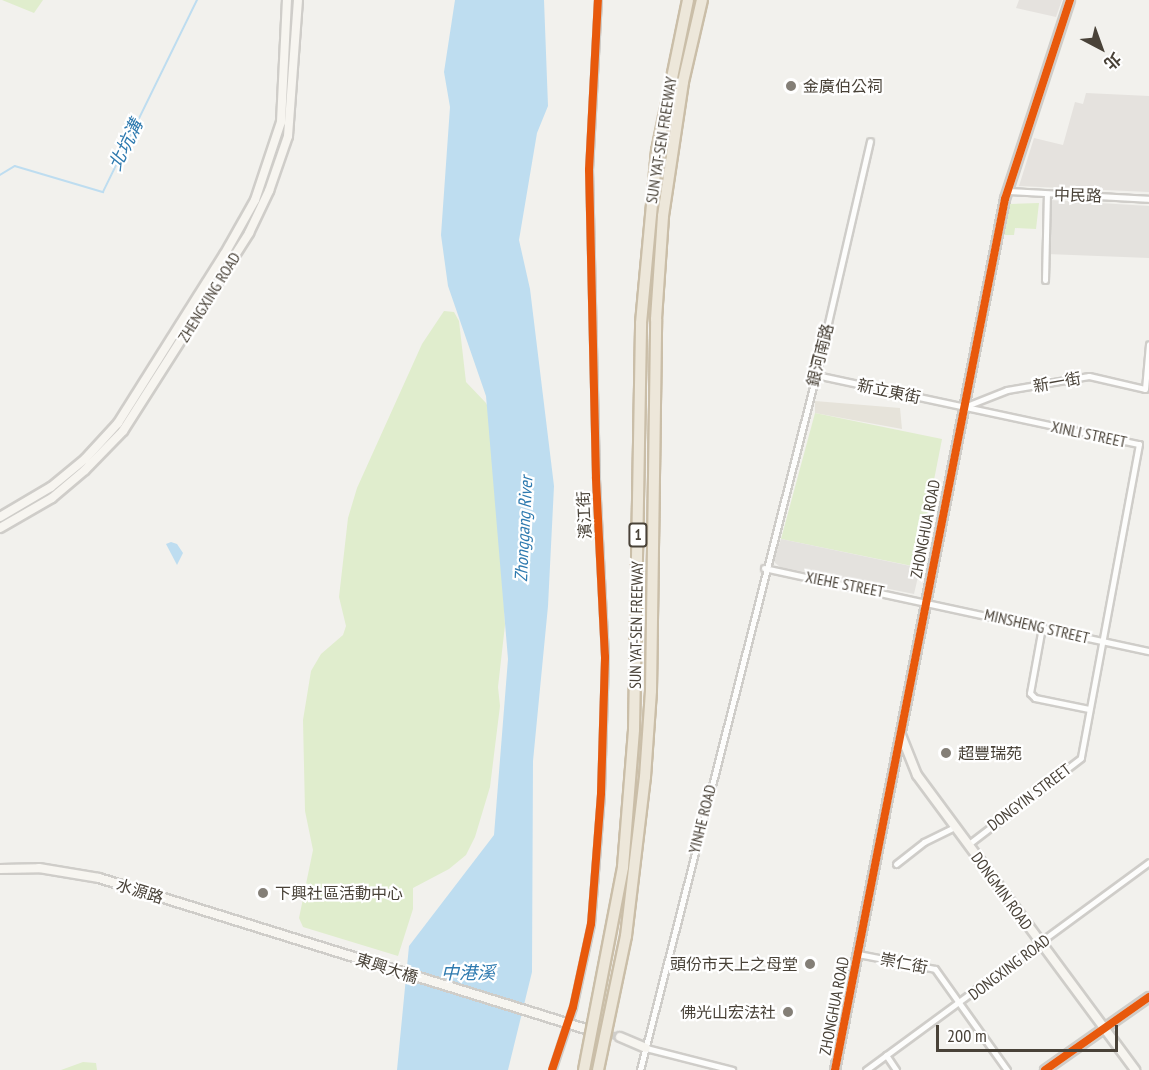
<!DOCTYPE html>
<meta charset="utf-8">
<style>
body{margin:0}
#map{position:relative;width:1149px;height:1070px;overflow:hidden;background:#f2f1ed;font-family:"PT Sans Narrow","Noto Sans TC",sans-serif}
div>[style]{position:absolute}
.residential>*{inset:0;background:#e6e3da}
.industrial>*{inset:0;background:#e5e2de}
.green>*{inset:0;background:#e0edcd}
.parking>*{inset:0;background:#e4e2de}
.water>*{inset:0;background:#beddf0}
.stream>*{height:1.5px;margin:-0.75px;padding:0 0.75px;transform-origin:0.75px;border-radius:0.75px;background:#beddf0}
.secondary-tunnel>*{height:8px;margin-top:-4px;transform-origin:0;background:repeating-linear-gradient(90deg,#d0cec9 0 8px,transparent 0 12px)}
.roads{filter:drop-shadow(2px 0 #cfcdc9) drop-shadow(-2px 0 #cfcdc9) drop-shadow(0 2px #cfcdc9) drop-shadow(0 -2px #cfcdc9)}
.street>*{height:5px;margin:-2.5px;padding:0 2.5px;transform-origin:2.5px;border-radius:2.5px;background:#fdfdfc}
.secondary>*{height:8px;margin:-4px;padding:0 4px;transform-origin:4px;border-radius:4px;background:#f7f5f0}
.bridges{filter:drop-shadow(2px 0 #cabea8) drop-shadow(-2px 0 #cabea8) drop-shadow(0 2px #cabea8) drop-shadow(0 -2px #cabea8)}
.highway-bridge>*{height:10px;margin:-5px;padding:0 5px;transform-origin:5px;border-radius:5px;background:#ede7da}
.cycleway>*{height:8px;margin:-4px;padding:0 4px;transform-origin:4px;border-radius:4px;background:#e8590c}
.dots>*{width:16px;height:16px;translate:-50% -50%;box-sizing:border-box;border:3px solid #fff;border-radius:50%}
span{translate:-50% -50%;white-space:nowrap;text-align:center;line-height:1.15;-webkit-text-stroke:4.5px #fff;paint-order:stroke}
.shield-label span{padding:2px 4px;background:#fff;border:2px solid;border-radius:4px;-webkit-text-stroke-width:0}
.shield-label{font-size:15px;color:#494238;font-weight:700}
.poi-label{font-size:16px;color:#494238}
.left{translate:0 -50%;text-align:left}
.right{translate:-100% -50%;text-align:right}
.street-label{font-size:16px;color:#494238}
.water-label{font-size:18px;color:#2e7aaf;font-style:italic}
.north{position:absolute;left:1071px;top:18px;width:60px;height:60px;-webkit-text-stroke:4px #fff;paint-order:stroke;rotate:139deg;font-size:16px;font-weight:700;line-height:24px;text-align:center;color:#494238}
.north::after{content:'';display:block;margin:auto;width:21px;height:27px;background:#494238;clip-path:polygon(50% 0,100% 100%,50% 72%,0 100%)}
.scale{position:absolute;left:936px;top:1025px;width:182px;height:27px;box-sizing:border-box;border:3px solid #494238;border-top:0;padding-left:8px;font-size:18px;line-height:21px;white-space:nowrap;color:#494238;-webkit-text-stroke:4px #fff;paint-order:stroke}
</style>
<div id="map">
<div class="residential">
<i style="clip-path:polygon(815px 401px,900px 408px,902px 429px,815px 413px)"></i>
</div>
<div class="industrial">
<i style="clip-path:polygon(1019px 0,1062px 0,1056px 17px,1016px 8px)"></i>
<i style="clip-path:polygon(1086px 93px,1149px 96px,1149px 192px,1019px 186px,1034px 138px,1063px 145px,1075px 102px,1083px 104px)"></i>
</div>
<div class="green">
<i style="clip-path:polygon(2px 0,43px 0,34px 13px)"></i>
<i style="clip-path:polygon(1039px 203px,1036px 229px,1015px 228px,1014px 235px,1004px 235px,1010px 204px)"></i>
<i style="clip-path:polygon(444px 311px,454px 312px,459px 321px,466px 382px,486px 403px,494px 420px,505px 625px,498px 687px,500px 706px,490px 787px,475px 837px,466px 855px,449px 869px,413px 888px,413px 909px,398px 956px,303px 927px,299px 918px,313px 850px,305px 811px,303px 720px,311px 671px,321px 654px,343px 635px,346px 626px,339px 597px,348px 518px,357px 488px,422px 344px)"></i>
<i style="clip-path:polygon(815px 413px,942px 439px,917px 567px,781px 539px)"></i>
<i style="clip-path:polygon(83px 1062px,96px 1063px,97px 1070px,61px 1070px)"></i>
</div>
<div class="parking">
<i style="clip-path:polygon(1050px 200px,1149px 206px,1149px 258px,1047px 254px)"></i>
<i style="clip-path:polygon(781px 539px,920px 568px,914px 594px,780px 567px,773px 561px)"></i>
</div>
<div class="water">
<i style="clip-path:polygon(455px 0,544px 0,548px 106px,537px 133px,519px 240px,530px 289px,554px 486px,548px 606px,533px 761px,532px 972px,508px 1070px,397px 1070px,409px 946px,494px 835px,508px 659px,486px 396px,448px 286px,441px 235px,450px 107px,444px 72px)"></i>
<i style="clip-path:polygon(171px 542px,177px 544px,183px 553px,177px 565px,166px 544px)"></i>
</div>
<div class="stream">
<i style="left:0;top:175px;width:17px;rotate:-31deg"></i>
<i style="left:15px;top:166px;width:92px;rotate:16.5deg"></i>
<i style="left:103px;top:192px;width:214px;rotate:-63.9deg"></i>
</div>
<div class="secondary-tunnel">
<i style="left:589px;top:1030px;width:32px;rotate:13deg"></i>
</div>
<div class="roads">
<div class="street">
<i style="left:1007px;top:191px;width:142px;rotate:3.2deg"></i>
<i style="left:1045px;top:280px;width:86px;rotate:-88.7deg"></i>
<i style="left:816px;top:375px;width:330px;rotate:12.1deg"></i>
<i style="left:1139px;top:444px;width:319px;rotate:100.5deg"></i>
<i style="left:1081px;top:758px;width:141px;rotate:142.5deg"></i>
<i style="left:964px;top:407px;width:46px;rotate:-21.6deg"></i>
<i style="left:1007px;top:390px;width:83px;rotate:-9.7deg"></i>
<i style="left:1089px;top:376px;width:57px;rotate:13.1deg"></i>
<i style="left:1145px;top:389px;width:45px;rotate:-84.9deg"></i>
<i style="left:764px;top:568px;width:394px;rotate:12.2deg"></i>
<i style="left:1042px;top:627px;width:67px;rotate:100.3deg"></i>
<i style="left:1030px;top:693px;width:7px;rotate:45deg"></i>
<i style="left:1035px;top:698px;width:55px;rotate:11.5deg"></i>
<i style="left:896px;top:864px;width:36px;rotate:-38deg"></i>
<i style="left:924px;top:842px;width:34px;rotate:-26deg"></i>
<i style="left:858px;top:954px;width:78px;rotate:11deg"></i>
<i style="left:935px;top:969px;width:124px;rotate:54.5deg"></i>
<i style="left:646px;top:1048px;width:89px;rotate:14.3deg"></i>
<i style="left:886px;top:1055px;width:18px;rotate:56deg"></i>
<i style="left:552px;top:1070px;width:66px;rotate:-71.6deg"></i>
<i style="left:573px;top:1007px;width:85px;rotate:-77.8deg"></i>
<i style="left:591px;top:924px;width:131px;rotate:-85.6deg"></i>
<i style="left:601px;top:793px;width:136px;rotate:-88.3deg"></i>
<i style="left:605px;top:657px;width:180px;rotate:-92.9deg"></i>
<i style="left:596px;top:477px;width:307px;rotate:-91.3deg"></i>
<i style="left:589px;top:170px;width:170px;rotate:-87deg"></i>
<i style="left:640px;top:1070px;width:717px;rotate:-75.79deg"></i>
<i style="left:816px;top:375px;width:240px;rotate:-77deg"></i>
<i style="left:866px;top:1070px;width:351px;rotate:-36.3deg"></i>
</div>
<div class="secondary">
<i style="left:0;top:517px;width:59px;rotate:-30.5deg"></i>
<i style="left:51px;top:487px;width:44px;rotate:-39.5deg"></i>
<i style="left:85px;top:459px;width:49px;rotate:-47.5deg"></i>
<i style="left:118px;top:423px;width:199px;rotate:-57.8deg"></i>
<i style="left:224px;top:255px;width:63px;rotate:-60.6deg"></i>
<i style="left:255px;top:200px;width:82px;rotate:-71.6deg"></i>
<i style="left:281px;top:122px;width:122px;rotate:-87.2deg"></i>
<i style="left:0;top:528px;width:60px;rotate:-30deg"></i>
<i style="left:52px;top:498px;width:43px;rotate:-40.3deg"></i>
<i style="left:85px;top:470px;width:54px;rotate:-45.7deg"></i>
<i style="left:123px;top:431px;width:235px;rotate:-57.5deg"></i>
<i style="left:249px;top:233px;width:47px;rotate:-64.5deg"></i>
<i style="left:269px;top:191px;width:58px;rotate:-70.9deg"></i>
<i style="left:288px;top:136px;width:136px;rotate:-85.8deg"></i>
<i style="left:901px;top:735px;width:43px;rotate:68.2deg"></i>
<i style="left:917px;top:775px;width:367px;rotate:53.5deg"></i>
<i style="left:0;top:869px;width:39px;rotate:-1deg"></i>
<i style="left:39px;top:868px;width:61px;rotate:9.5deg"></i>
<i style="left:99px;top:878px;width:510px;rotate:17.23deg"></i>
<i style="left:620px;top:1037px;width:28px;rotate:23deg"></i>
<i style="left:835px;top:1070px;width:887px;rotate:-78.96deg"></i>
<i style="left:1005px;top:199px;width:209px;rotate:-71.9deg"></i>
<i style="left:1045px;top:1070px;width:127px;rotate:-35.1deg"></i>
</div>
</div>
<div class="bridges">
<div class="highway-bridge">
<i style="left:584px;top:1070px;width:207px;rotate:-79.1deg"></i>
<i style="left:623px;top:867px;width:138px;rotate:-85.4deg"></i>
<i style="left:634px;top:729px;width:406px;rotate:-89deg"></i>
<i style="left:641px;top:323px;width:173px;rotate:-84.7deg"></i>
<i style="left:657px;top:151px;width:154px;rotate:-78.4deg"></i>
<i style="left:598px;top:1070px;width:137px;rotate:-78.2deg"></i>
<i style="left:626px;top:936px;width:160px;rotate:-83.2deg"></i>
<i style="left:645px;top:777px;width:86px;rotate:-86deg"></i>
<i style="left:651px;top:691px;width:372px;rotate:-89.2deg"></i>
<i style="left:656px;top:319px;width:103px;rotate:-86.1deg"></i>
<i style="left:663px;top:216px;width:135px;rotate:-81.5deg"></i>
<i style="left:683px;top:82px;width:84px;rotate:-77deg"></i>
</div>
</div>
<div class="cycleway">
<i style="left:552px;top:1070px;width:66px;rotate:-71.6deg"></i>
<i style="left:573px;top:1007px;width:85px;rotate:-77.8deg"></i>
<i style="left:591px;top:924px;width:131px;rotate:-85.6deg"></i>
<i style="left:601px;top:793px;width:136px;rotate:-88.3deg"></i>
<i style="left:605px;top:657px;width:180px;rotate:-92.9deg"></i>
<i style="left:596px;top:477px;width:307px;rotate:-91.3deg"></i>
<i style="left:589px;top:170px;width:170px;rotate:-87deg"></i>
<i style="left:835px;top:1070px;width:887px;rotate:-78.96deg"></i>
<i style="left:1005px;top:199px;width:209px;rotate:-71.9deg"></i>
<i style="left:1045px;top:1070px;width:127px;rotate:-35.1deg"></i>
</div>
<div class="dots">
<i style="left:791px;top:86px;background:#847f77"></i>
<i style="left:946px;top:753px;background:#847f77"></i>
<i style="left:263px;top:893px;background:#847f77"></i>
<i style="left:810px;top:964px;background:#847f77"></i>
<i style="left:788px;top:1012px;background:#847f77"></i>
</div>
<div class="shield-label">
<span style="left:638px;top:535px">1</span>
</div>
<div class="poi-label">
<span class="left" style="left:803px;top:86px">金廣伯公祠</span>
<span class="left" style="left:958px;top:753px">超豐瑞苑</span>
<span class="left" style="left:275px;top:893px">下興社區活動中心</span>
<span class="right" style="left:798px;top:964px">頭份市天上之母堂</span>
<span class="right" style="left:776px;top:1012px">佛光山宏法社</span>
</div>
<div class="street-label">
<span style="left:661px;top:140px;rotate:-81deg">SUN YAT-SEN FREEWAY</span>
<span style="left:1078px;top:195px;rotate:2deg">中民路</span>
<span style="left:209px;top:297px;rotate:-58deg">ZHENGXING ROAD</span>
<span style="left:820px;top:355px;rotate:-76deg">銀河南路</span>
<span style="left:1057px;top:382px;rotate:-10deg">新一街</span>
<span style="left:889px;top:391px;rotate:12deg">新立東街</span>
<span style="left:1089px;top:434px;rotate:12deg">XINLI STREET</span>
<span style="left:584px;top:515px;rotate:-93deg">濱江街</span>
<span style="left:925px;top:529px;rotate:-79deg">ZHONGHUA ROAD</span>
<span style="left:845px;top:584px;rotate:11deg">XIEHE STREET</span>
<span style="left:636px;top:625px;rotate:-89deg">SUN YAT-SEN FREEWAY</span>
<span style="left:1037px;top:626px;rotate:13deg">MINSHENG STREET</span>
<span style="left:1029px;top:797px;rotate:-37deg">DONGYIN STREET</span>
<span style="left:702px;top:819px;rotate:-76deg">YINHE ROAD</span>
<span style="left:140px;top:891px;rotate:17deg">水源路</span>
<span style="left:1002px;top:891px;rotate:54deg">DONGMIN ROAD</span>
<span style="left:904px;top:963px;rotate:11deg">崇仁街</span>
<span style="left:1009px;top:967px;rotate:-37deg">DONGXING ROAD</span>
<span style="left:387px;top:968px;rotate:18deg">東興大橋</span>
<span style="left:834px;top:1006px;rotate:-79deg">ZHONGHUA ROAD</span>
</div>
<div class="water-label">
<span style="left:126px;top:145px;rotate:-64deg">北坑溝</span>
<span style="left:524px;top:529px;rotate:-87deg">Zhonggang River</span>
<span style="left:468px;top:973px">中港溪</span>
</div>
<div class="north">北</div>
<div class="scale">200 m</div>
</div>
